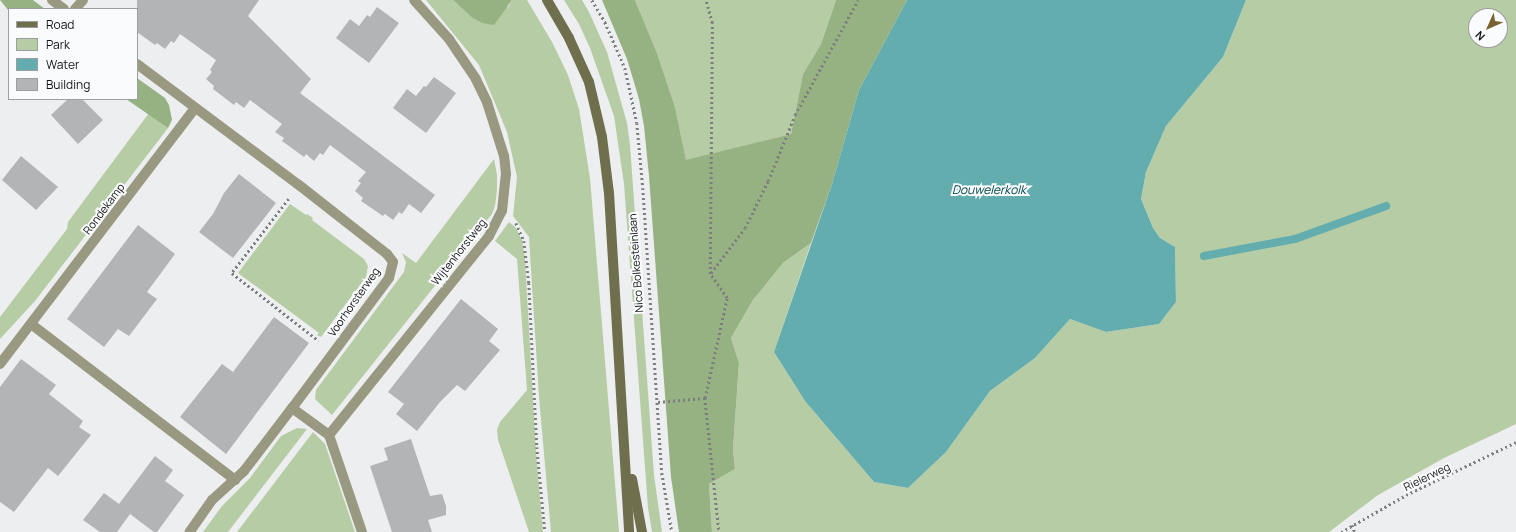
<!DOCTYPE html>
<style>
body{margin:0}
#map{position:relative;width:1516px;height:532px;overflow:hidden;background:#edeeef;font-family:Manrope,sans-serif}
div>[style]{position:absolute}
.green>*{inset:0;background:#b6cca5}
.forest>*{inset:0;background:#97b282}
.water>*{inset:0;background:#63adae}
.stream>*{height:8px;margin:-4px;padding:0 4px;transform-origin:4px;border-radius:4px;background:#63adae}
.building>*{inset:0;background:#b3b4b5}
.path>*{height:2.5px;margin-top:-1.25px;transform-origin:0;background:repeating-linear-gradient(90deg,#7c7d7e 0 2px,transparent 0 5px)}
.street>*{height:10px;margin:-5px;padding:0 5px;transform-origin:5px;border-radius:5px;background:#999881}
.secondary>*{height:10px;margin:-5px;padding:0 5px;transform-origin:5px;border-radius:5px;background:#706f4d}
span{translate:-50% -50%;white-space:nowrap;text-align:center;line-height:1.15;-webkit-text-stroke:4px #fafbfc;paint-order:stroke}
.street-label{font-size:11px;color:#121313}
.water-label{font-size:12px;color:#004748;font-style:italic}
.legend{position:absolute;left:8px;top:8px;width:130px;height:92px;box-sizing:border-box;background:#fafbfc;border:1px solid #9d9e9f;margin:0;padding:5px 7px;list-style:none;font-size:12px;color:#121313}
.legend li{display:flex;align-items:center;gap:8px;height:20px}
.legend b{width:20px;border:1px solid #9d9e9f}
.north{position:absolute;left:1468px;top:8px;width:40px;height:40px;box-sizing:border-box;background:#fafbfc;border:1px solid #9d9e9f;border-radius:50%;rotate:225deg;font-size:11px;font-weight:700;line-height:16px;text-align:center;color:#121313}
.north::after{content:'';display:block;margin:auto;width:14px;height:18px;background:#796232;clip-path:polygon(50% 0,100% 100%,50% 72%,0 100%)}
</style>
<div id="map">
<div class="green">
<i style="clip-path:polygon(426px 0,453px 0,470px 16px,508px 7px,512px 0,527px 0,552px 42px,568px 75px,579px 109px,590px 178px,619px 532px,551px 532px,539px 397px,529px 237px,513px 216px,517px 177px,507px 132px,479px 65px)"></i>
<i style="clip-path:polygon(564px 0,582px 0,589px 12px,607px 52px,627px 123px,630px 145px,654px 475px,662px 532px,652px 532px,648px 508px,624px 184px,614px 116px,590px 48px,579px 24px)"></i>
<i style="clip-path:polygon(635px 0,836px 0,821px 44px,803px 74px,791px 134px,686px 161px,675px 107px,657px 53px)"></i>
<i style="clip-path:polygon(evenodd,1246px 0,1516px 0,1516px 424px,1444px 458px,1378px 495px,1329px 532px,712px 532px,709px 484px,735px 469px,733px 449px,739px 363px,731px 338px,753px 300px,783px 263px,811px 243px,774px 352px,805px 401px,874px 482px,908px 488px,946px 452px,990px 391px,1035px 358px,1070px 319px,1106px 332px,1159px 324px,1176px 302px,1175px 247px,1160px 238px,1153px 228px,1141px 199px,1146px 172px,1166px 126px,1223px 57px,1246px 0,1476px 16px,1500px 16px,1500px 40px,1476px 40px,1476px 16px)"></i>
<i style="clip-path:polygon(149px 113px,168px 128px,35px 301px,0 339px,0 317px,67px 229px,68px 222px)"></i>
<i style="clip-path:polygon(494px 159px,497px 175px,497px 190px,495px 206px,492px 214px,332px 415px,315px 399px,316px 390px,404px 272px,406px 262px,402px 253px,416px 263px)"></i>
<i style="clip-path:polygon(290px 204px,306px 215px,307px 214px,313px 218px,312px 220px,364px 259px,368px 266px,366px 277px,321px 337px,317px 335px,319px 333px,238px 273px)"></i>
<i style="clip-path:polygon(509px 222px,516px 228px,522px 240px,525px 259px,536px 452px,543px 532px,529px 532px,498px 440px,497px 430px,500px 422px,527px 390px,517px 259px,495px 241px)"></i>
<i style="clip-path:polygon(297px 428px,307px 429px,228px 532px,203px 532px,222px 506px,250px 478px,281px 436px)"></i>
<i style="clip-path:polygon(313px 432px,325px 444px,355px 532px,237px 532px)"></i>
</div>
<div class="forest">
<i style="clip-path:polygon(0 0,33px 0,45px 9px,9px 9px,9px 11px)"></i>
<i style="clip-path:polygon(453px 0,512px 0,494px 25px,482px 23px,470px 16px)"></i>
<i style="clip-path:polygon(602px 0,635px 0,657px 53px,675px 107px,686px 160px,791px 134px,803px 74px,821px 44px,836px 0,907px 0,859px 90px,832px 184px,811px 243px,783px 263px,753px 300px,731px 338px,739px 363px,733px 449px,735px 469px,709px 484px,712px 532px,679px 532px,671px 477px,649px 176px,644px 126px,639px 99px,627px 59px)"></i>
<i style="clip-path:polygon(137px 78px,165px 98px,169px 105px,172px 120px,168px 128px,126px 99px,137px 99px)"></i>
</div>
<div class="water">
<i style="clip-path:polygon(907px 0,1246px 0,1223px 57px,1166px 126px,1146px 172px,1141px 199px,1153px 228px,1160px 238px,1175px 247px,1176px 302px,1159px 324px,1106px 332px,1070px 319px,1035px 358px,990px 391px,946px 452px,908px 488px,874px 482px,805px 401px,774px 352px,832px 184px,859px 90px)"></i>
</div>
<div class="stream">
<i style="left:1204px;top:256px;width:93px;rotate:-10.6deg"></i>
<i style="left:1295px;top:239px;width:97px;rotate:-19.9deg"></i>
</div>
<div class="building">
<i style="clip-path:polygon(137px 0,259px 0,248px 16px,311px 79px,300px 93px,435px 195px,421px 213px,409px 204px,402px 214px,399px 212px,393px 220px,385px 214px,383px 216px,361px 201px,363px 198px,355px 191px,361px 183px,358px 181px,366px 172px,330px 145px,323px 155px,320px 153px,314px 161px,306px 154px,304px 157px,282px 141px,284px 138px,275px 132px,282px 124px,250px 100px,244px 108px,236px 102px,234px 105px,213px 89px,214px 86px,206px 79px,212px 72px,210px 70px,216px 60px,180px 34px,174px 43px,171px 41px,165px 49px,157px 43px,155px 45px,137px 32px)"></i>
<i style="clip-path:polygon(377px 7px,399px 23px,369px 63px,336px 38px,350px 19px,359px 26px,367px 15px,370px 17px)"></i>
<i style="clip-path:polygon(434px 77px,456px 93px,426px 133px,393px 108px,407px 89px,416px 96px,424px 86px,426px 87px)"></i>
<i style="clip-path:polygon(68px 99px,82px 99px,103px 120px,78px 144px,51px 115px)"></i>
<i style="clip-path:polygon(21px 156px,58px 187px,36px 210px,2px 180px)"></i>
<i style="clip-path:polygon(239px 174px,276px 203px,233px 258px,199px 232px,213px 214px,224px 193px)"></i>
<i style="clip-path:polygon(138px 225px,175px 254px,147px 292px,157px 299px,129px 336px,118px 329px,104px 347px,67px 319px)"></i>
<i style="clip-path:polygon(461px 299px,498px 329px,489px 341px,500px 350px,465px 391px,457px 385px,440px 402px,417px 431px,396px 414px,404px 404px,388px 392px)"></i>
<i style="clip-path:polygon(274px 317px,309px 343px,226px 454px,180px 417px,222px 364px,233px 372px)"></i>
<i style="clip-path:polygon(21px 359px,56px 385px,49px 394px,83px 421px,79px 427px,91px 435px,58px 476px,48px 468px,14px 512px,0 502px,0 387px)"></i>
<i style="clip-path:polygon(411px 439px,430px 496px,442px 494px,446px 506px,446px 515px,428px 520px,432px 532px,392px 532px,370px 466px,388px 460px,384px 448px)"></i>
<i style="clip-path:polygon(155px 456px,173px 470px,165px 481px,184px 495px,157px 532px,154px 532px,130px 514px,117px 532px,100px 532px,83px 520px,104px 493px,119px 504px)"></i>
</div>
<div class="path">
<i style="left:592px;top:0;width:26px;rotate:59deg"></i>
<i style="left:605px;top:22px;width:50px;rotate:66.5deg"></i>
<i style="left:625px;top:68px;width:56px;rotate:77.7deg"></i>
<i style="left:637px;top:123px;width:65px;rotate:84.7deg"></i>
<i style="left:643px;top:188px;width:286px;rotate:86.2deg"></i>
<i style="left:662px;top:473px;width:60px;rotate:80.4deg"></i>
<i style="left:289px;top:199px;width:93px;rotate:127.6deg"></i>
<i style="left:232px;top:273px;width:110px;rotate:38deg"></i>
<i style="left:516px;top:223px;width:20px;rotate:66deg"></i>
<i style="left:524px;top:241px;width:42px;rotate:83.2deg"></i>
<i style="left:529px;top:283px;width:164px;rotate:87.2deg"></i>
<i style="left:537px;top:447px;width:85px;rotate:84.6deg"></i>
<i style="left:711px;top:273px;width:56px;rotate:-52.9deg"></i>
<i style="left:745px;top:228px;width:52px;rotate:-63.9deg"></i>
<i style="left:768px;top:181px;width:71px;rotate:-67.8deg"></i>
<i style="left:795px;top:115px;width:131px;rotate:-61.3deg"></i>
<i style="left:705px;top:398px;width:135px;rotate:84deg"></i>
<i style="left:658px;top:402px;width:47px;rotate:-4.9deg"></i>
<i style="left:705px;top:398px;width:102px;rotate:-77.6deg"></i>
<i style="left:727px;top:298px;width:29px;rotate:-125deg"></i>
<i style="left:710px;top:274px;width:251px;rotate:-89.5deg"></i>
<i style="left:712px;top:23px;width:24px;rotate:-105deg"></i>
<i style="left:1352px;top:525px;width:8px;rotate:67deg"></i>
<i style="left:1341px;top:532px;width:75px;rotate:-29.6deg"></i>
<i style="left:1406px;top:495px;width:122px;rotate:-25.7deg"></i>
</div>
<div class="street">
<i style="left:52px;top:0;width:15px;rotate:37deg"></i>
<i style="left:75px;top:9px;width:12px;rotate:-48deg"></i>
<i style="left:137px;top:64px;width:202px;rotate:36.8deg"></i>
<i style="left:299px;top:185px;width:112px;rotate:38.1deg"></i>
<i style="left:387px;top:254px;width:10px;rotate:53deg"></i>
<i style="left:393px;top:262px;width:16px;rotate:104deg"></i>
<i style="left:389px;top:278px;width:162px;rotate:126.7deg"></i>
<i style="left:292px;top:408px;width:79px;rotate:127.3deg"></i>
<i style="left:244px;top:471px;width:43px;rotate:137.8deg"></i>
<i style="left:212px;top:500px;width:39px;rotate:125deg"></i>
<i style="left:31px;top:324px;width:257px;rotate:37.4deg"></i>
<i style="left:0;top:364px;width:322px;rotate:-52.7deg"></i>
<i style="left:292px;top:408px;width:46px;rotate:36.1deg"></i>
<i style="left:329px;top:435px;width:102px;rotate:71.2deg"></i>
<i style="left:329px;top:435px;width:255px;rotate:-51.2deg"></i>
<i style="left:489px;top:236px;width:28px;rotate:-63deg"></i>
<i style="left:502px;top:211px;width:37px;rotate:-84deg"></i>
<i style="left:506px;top:174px;width:18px;rotate:-96deg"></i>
<i style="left:504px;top:156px;width:57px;rotate:-107.5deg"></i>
<i style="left:487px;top:102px;width:25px;rotate:-116deg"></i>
<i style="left:476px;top:79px;width:48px;rotate:-124deg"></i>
<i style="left:449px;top:39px;width:52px;rotate:-131.9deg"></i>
</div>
<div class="secondary">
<i style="left:547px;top:0;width:44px;rotate:59.9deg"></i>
<i style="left:569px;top:38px;width:48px;rotate:65.6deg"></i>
<i style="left:589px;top:82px;width:57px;rotate:76.7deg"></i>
<i style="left:602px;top:137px;width:56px;rotate:82.9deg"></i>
<i style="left:609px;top:193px;width:340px;rotate:86.6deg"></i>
<i style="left:632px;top:479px;width:54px;rotate:79.3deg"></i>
</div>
<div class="street-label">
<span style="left:104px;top:209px;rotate:-53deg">Rondekamp</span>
<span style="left:459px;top:252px;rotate:-52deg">Wijtenhorstweg</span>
<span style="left:636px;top:263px;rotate:-94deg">Nico Bolkesteinlaan</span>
<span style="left:354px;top:302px;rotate:-55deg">Voorhorsterweg</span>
<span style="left:1427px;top:477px;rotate:-26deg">Rielerweg</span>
</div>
<div class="water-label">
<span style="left:989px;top:190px">Douwelerkolk</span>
</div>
<ul class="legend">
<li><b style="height:5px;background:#706f4d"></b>Road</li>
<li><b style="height:11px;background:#b6cca5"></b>Park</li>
<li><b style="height:11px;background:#63adae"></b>Water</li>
<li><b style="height:11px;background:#b3b4b5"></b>Building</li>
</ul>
<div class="north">N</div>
</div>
